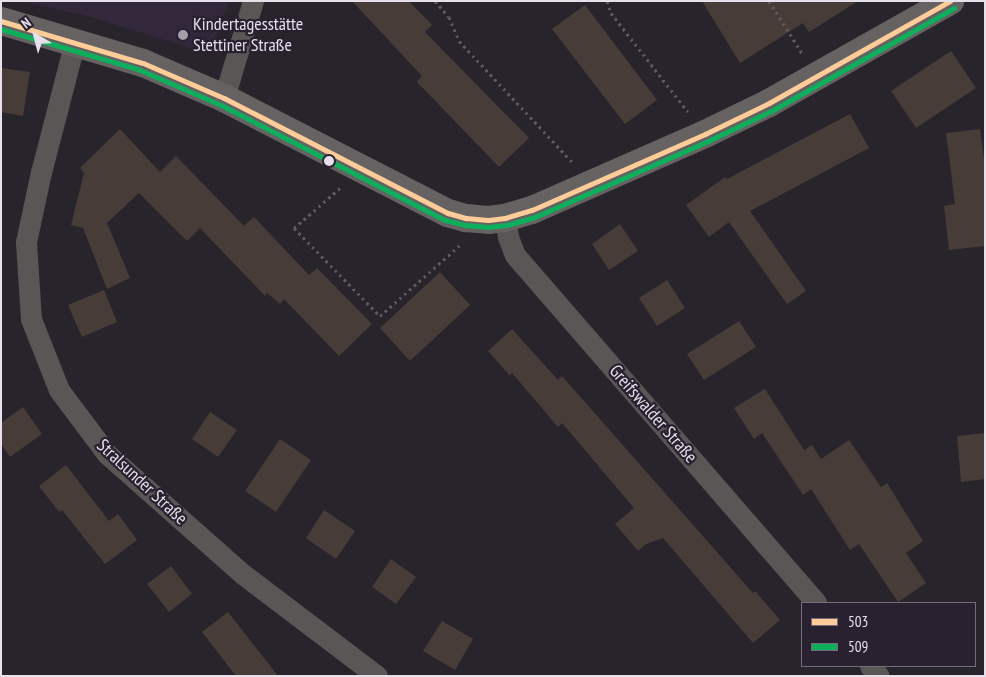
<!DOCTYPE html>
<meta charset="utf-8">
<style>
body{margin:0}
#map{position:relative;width:986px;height:677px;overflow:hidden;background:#28242c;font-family:"PT Sans Narrow",sans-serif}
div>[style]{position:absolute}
.built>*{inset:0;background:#32273b}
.building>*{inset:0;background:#473c37}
.path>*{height:3px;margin-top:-1.5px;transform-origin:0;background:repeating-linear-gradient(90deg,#5e5b5d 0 2.5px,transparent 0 6.5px)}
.street>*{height:21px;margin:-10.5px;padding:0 10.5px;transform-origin:10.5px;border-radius:10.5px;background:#595656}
.secondary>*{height:28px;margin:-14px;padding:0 14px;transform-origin:14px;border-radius:14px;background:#656261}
.bus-1>*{height:5px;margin:-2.5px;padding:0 2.5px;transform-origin:2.5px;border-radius:2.5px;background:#fdcc99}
.bus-2>*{height:5px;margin:-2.5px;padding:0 2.5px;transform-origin:2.5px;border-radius:2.5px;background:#0daf5c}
.dots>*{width:14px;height:14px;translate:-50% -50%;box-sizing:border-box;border:2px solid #292030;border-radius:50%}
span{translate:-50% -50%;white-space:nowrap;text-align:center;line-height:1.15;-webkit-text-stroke:4.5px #292030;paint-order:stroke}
.poi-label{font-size:18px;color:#e6e0eb}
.left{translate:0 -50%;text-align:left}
.street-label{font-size:18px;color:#e6e0eb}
.frame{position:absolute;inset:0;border:2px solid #e6e0eb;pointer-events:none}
.legend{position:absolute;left:801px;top:602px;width:175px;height:65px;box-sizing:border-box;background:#292030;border:1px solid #756d7b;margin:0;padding:6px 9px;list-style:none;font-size:15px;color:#e6e0eb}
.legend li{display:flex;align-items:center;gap:10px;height:25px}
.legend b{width:25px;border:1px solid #756d7b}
.north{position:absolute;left:10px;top:10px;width:50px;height:50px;-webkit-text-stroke:4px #292030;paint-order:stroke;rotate:323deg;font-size:14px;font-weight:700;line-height:20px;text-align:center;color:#e6e0eb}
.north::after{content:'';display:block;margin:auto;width:18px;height:22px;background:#e6e0eb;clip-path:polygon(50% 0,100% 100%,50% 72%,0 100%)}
</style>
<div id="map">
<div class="built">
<i style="clip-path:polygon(20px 1px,229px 1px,210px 54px,91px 17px)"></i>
</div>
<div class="building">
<i style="clip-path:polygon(352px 1px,409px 1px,432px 25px,425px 32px,529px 138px,499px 167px,417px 82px,422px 76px)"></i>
<i style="clip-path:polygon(702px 1px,858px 1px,809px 32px,803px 23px,740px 63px)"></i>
<i style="clip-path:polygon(585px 5px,657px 100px,625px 124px,552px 29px)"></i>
<i style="clip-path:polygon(951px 51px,976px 88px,916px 128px,891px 91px)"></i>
<i style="clip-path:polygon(1px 68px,30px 72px,23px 116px,1px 112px)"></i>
<i style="clip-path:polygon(850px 114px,869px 148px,750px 211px,806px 291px,787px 304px,729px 222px,709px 237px,686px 205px,725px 177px,727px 179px)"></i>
<i style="clip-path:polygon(120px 129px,160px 172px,176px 156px,244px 226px,254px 217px,309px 275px,317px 268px,372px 324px,339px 356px,284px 299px,280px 304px,267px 293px,265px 296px,200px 228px,187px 241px,139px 193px,107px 223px,130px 278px,107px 289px,83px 228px,71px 225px,84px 173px,80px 168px)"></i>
<i style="clip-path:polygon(980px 129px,985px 167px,985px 246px,949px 250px,944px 206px,955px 204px,946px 133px)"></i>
<i style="clip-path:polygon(620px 224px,638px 251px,609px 270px,592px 244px)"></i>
<i style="clip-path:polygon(440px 272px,470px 305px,410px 361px,380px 328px)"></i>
<i style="clip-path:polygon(667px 280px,685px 308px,657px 326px,639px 298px)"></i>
<i style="clip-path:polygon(104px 290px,117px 322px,82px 337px,68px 305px)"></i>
<i style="clip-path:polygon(739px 321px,756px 347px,704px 380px,687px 354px)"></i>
<i style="clip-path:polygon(512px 329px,558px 380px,562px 376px,753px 593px,755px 591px,780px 620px,753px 643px,663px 538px,646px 544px,638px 551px,615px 524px,634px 508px,562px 423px,558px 427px,512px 373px,510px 376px,488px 351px)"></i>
<i style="clip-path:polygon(765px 389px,804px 450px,812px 445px,821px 459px,849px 440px,881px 487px,887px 483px,923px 541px,906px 553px,926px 583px,898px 602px,859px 544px,850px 550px,811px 489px,803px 495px,762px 433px,754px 439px,734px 408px)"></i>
<i style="clip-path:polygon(23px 407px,42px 434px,10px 457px,1px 444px,1px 423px)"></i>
<i style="clip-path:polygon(210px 412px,237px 430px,218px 457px,192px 439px)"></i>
<i style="clip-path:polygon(985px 433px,985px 479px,961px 482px,957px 436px)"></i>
<i style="clip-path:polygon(280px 439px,311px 460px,276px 512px,245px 491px)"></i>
<i style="clip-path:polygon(66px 465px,109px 521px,118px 514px,137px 540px,105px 564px,62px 510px,59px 512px,39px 486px)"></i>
<i style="clip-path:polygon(324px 510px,355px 531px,336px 559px,306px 538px)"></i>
<i style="clip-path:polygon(391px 559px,416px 577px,396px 604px,372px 587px)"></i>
<i style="clip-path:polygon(171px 566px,192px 594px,169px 612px,147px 584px)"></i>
<i style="clip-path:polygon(228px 612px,278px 676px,236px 676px,202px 632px)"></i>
<i style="clip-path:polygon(442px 621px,473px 639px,455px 670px,423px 651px)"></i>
</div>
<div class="path">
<i style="left:435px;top:1px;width:21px;rotate:49deg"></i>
<i style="left:449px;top:17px;width:26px;rotate:67deg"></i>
<i style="left:459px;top:41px;width:167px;rotate:46.9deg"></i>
<i style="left:607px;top:1px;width:13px;rotate:72deg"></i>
<i style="left:611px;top:13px;width:125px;rotate:52.1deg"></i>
<i style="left:769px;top:1px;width:62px;rotate:57.6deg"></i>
<i style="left:340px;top:188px;width:61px;rotate:139deg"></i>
<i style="left:294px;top:228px;width:123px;rotate:45.7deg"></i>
<i style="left:380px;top:316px;width:107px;rotate:-41.6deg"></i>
</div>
<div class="street">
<i style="left:75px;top:41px;width:135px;rotate:104.5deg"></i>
<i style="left:41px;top:172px;width:72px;rotate:102.1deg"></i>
<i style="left:26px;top:242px;width:77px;rotate:86.3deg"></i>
<i style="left:31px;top:319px;width:76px;rotate:68.5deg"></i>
<i style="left:59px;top:390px;width:80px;rotate:53.1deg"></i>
<i style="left:107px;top:454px;width:183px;rotate:41.5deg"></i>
<i style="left:244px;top:575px;width:167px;rotate:37.2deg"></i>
<i style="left:224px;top:98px;width:101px;rotate:-73.4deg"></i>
<i style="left:505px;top:218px;width:19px;rotate:81deg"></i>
<i style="left:508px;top:237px;width:19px;rotate:69deg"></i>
<i style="left:515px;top:255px;width:460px;rotate:49.1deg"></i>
<i style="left:870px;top:666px;width:13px;rotate:48deg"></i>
</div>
<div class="secondary">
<i style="left:1px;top:21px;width:148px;rotate:16.5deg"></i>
<i style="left:143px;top:63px;width:88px;rotate:23.4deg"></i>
<i style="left:224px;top:98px;width:252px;rotate:27.2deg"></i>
<i style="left:448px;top:213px;width:19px;rotate:16deg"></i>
<i style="left:466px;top:218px;width:22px;rotate:5deg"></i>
<i style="left:488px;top:220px;width:17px;rotate:-7deg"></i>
<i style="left:505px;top:218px;width:28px;rotate:-17deg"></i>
<i style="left:532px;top:210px;width:189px;rotate:-23.7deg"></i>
<i style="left:705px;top:134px;width:71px;rotate:-25.8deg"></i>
<i style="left:769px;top:103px;width:208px;rotate:-29.4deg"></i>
</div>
<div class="bus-1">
<i style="left:1px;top:21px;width:148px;rotate:16.5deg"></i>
<i style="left:143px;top:63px;width:88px;rotate:23.4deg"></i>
<i style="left:224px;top:98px;width:252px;rotate:27.2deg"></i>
<i style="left:448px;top:213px;width:19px;rotate:16deg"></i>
<i style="left:466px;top:218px;width:22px;rotate:5deg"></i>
<i style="left:488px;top:220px;width:17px;rotate:-7deg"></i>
<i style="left:505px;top:218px;width:28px;rotate:-17deg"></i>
<i style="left:532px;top:210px;width:189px;rotate:-23.7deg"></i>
<i style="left:705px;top:134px;width:71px;rotate:-25.8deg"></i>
<i style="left:769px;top:103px;width:208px;rotate:-29.4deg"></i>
</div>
<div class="bus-2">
<i style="left:1px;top:29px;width:145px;rotate:16.4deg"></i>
<i style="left:140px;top:70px;width:88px;rotate:23.4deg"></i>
<i style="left:221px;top:105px;width:252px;rotate:27.2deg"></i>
<i style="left:445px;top:220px;width:21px;rotate:14deg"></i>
<i style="left:465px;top:225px;width:23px;rotate:5deg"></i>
<i style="left:488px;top:227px;width:19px;rotate:-6deg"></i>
<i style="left:507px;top:225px;width:29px;rotate:-16deg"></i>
<i style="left:535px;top:217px;width:189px;rotate:-23.7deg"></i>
<i style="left:708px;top:141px;width:72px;rotate:-25.5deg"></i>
<i style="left:773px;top:110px;width:208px;rotate:-29.4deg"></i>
</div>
<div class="dots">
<i style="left:183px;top:35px;background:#a49ea8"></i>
<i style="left:329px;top:161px;background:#e6e0eb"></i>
</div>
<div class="poi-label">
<span class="left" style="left:193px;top:35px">Kindertagesstätte<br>Stettiner Straße</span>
</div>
<div class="street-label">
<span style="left:653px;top:414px;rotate:49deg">Greifswalder Straße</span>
<span style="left:142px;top:482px;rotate:43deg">Stralsunder Straße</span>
</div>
<div class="frame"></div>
<ul class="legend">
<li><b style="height:6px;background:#fdcc99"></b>503</li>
<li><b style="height:6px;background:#0daf5c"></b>509</li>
</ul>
<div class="north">N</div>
</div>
